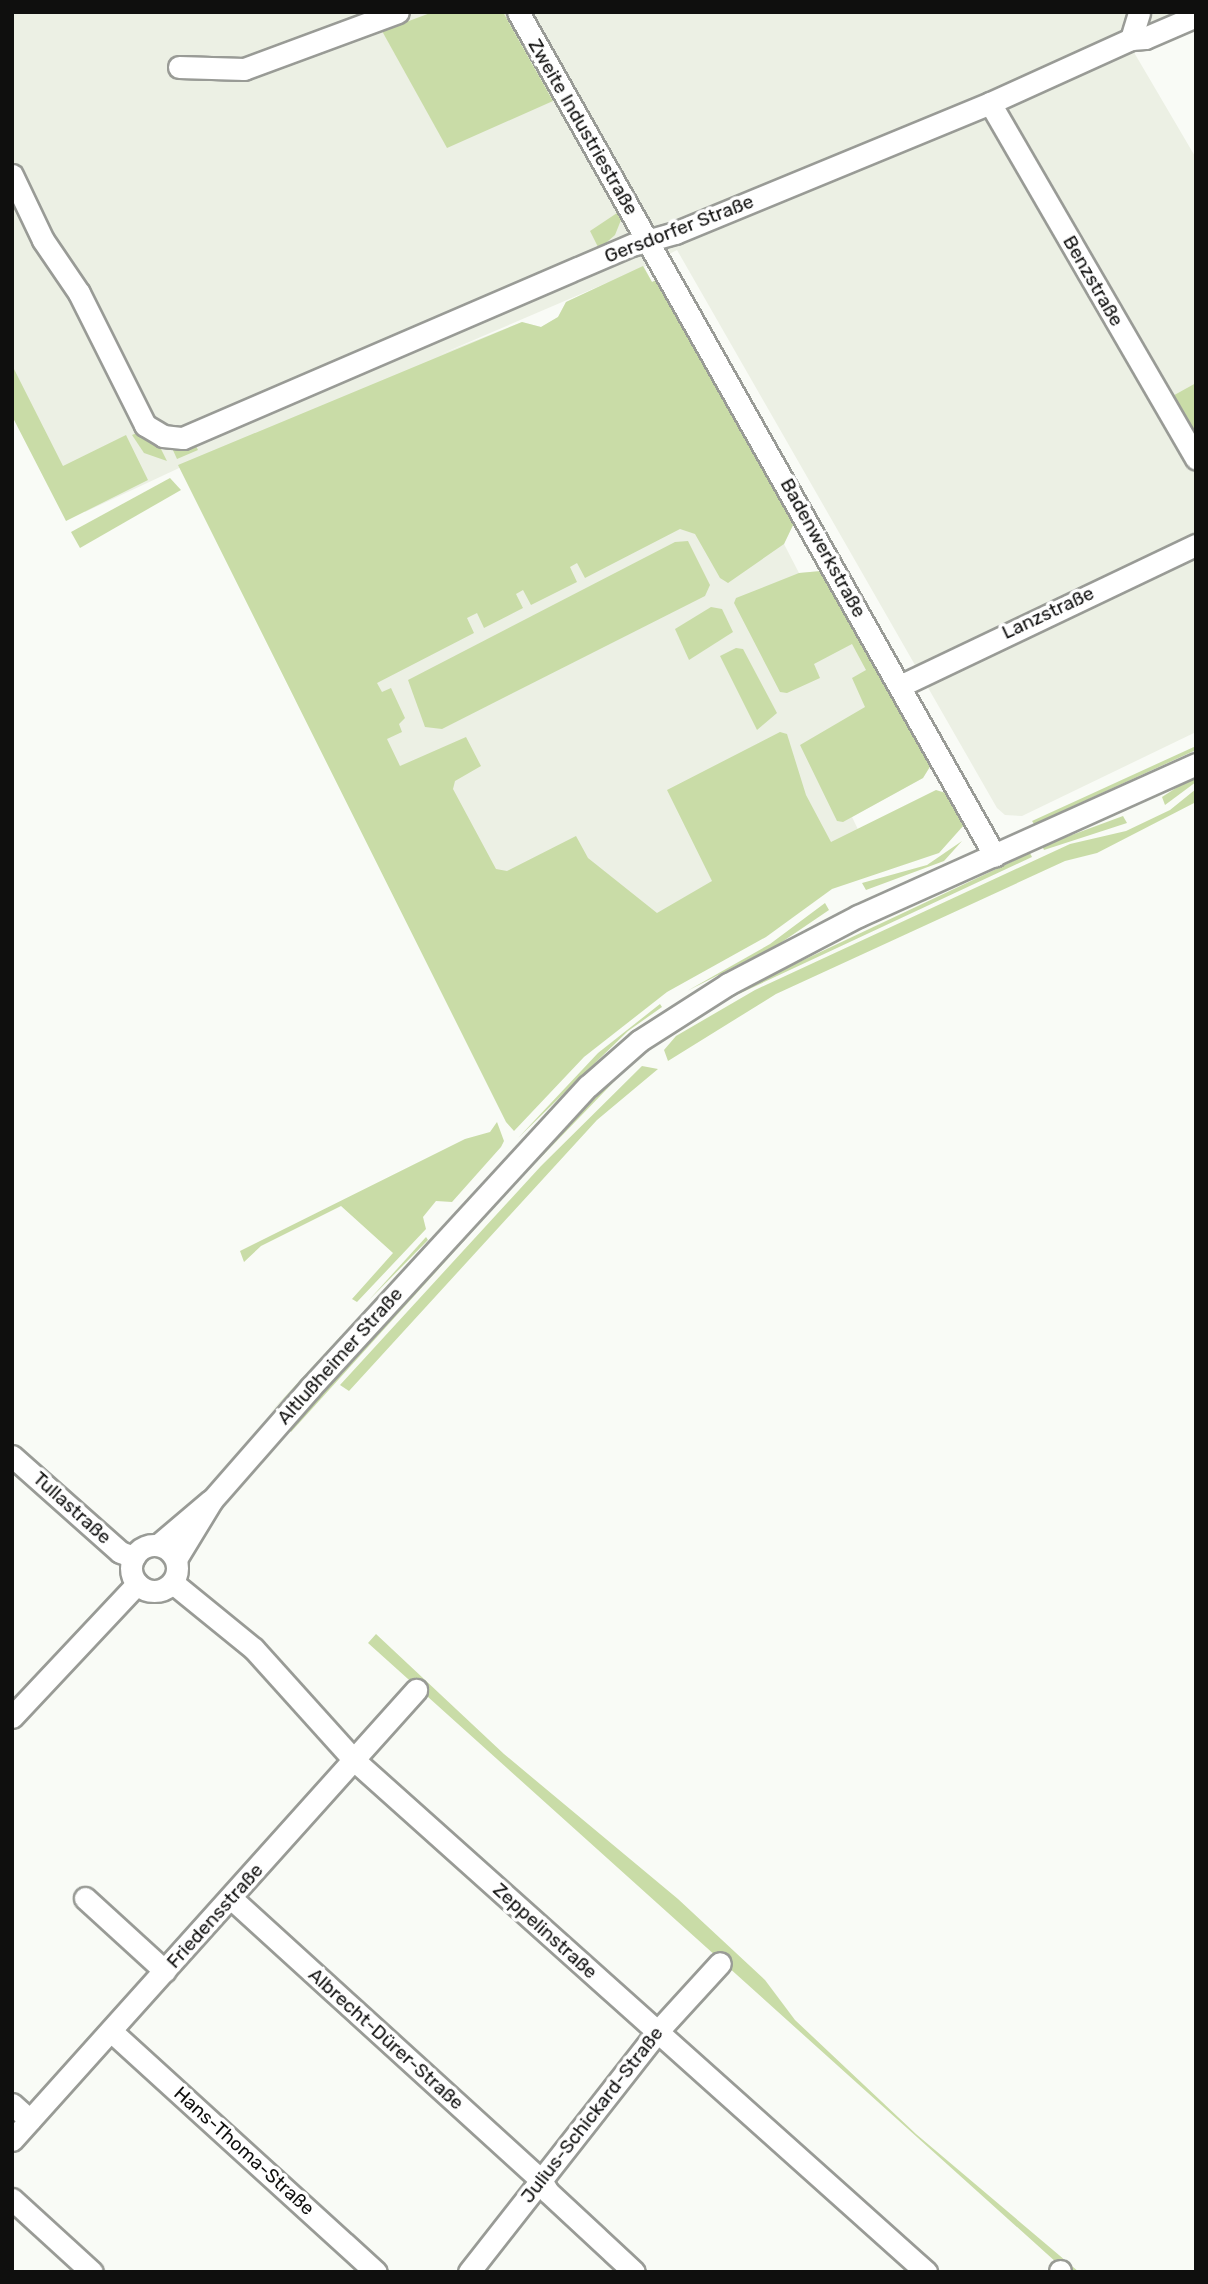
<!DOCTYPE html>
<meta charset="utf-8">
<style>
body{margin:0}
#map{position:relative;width:1208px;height:2284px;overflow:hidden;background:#f9fbf6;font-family:Rubik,sans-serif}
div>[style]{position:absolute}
.built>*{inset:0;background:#ecf0e4}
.green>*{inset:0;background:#c9dca7}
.roads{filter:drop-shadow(2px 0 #999b96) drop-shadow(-2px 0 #999b96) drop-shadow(0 2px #999b96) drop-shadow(0 -2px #999b96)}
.minor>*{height:21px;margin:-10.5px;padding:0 10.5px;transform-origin:10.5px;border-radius:10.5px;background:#fff}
.minor>.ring{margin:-10.5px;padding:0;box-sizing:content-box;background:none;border:21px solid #fff;border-radius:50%}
span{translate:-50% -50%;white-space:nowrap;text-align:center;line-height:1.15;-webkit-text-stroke:7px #fff;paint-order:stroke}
.street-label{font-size:19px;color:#0f0f0e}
.frame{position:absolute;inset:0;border:14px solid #0f0f0e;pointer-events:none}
</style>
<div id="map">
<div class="built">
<i style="clip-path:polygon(evenodd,12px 12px,1177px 12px,1125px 37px,1196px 158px,1196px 732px,1022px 816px,1005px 815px,997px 808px,677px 250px,644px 267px,652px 282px,656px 280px,794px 523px,784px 544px,799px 573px,821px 571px,931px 765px,923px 778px,852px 817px,869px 852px,620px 980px,371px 817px,192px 462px,85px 512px,12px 365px,12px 12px,609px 282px,566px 302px,558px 317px,541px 327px,522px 322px,439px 355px,609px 282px)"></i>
</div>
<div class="green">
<i style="clip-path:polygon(433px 12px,503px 12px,553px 101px,447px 148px,382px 31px)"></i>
<i style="clip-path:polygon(617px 213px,621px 220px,615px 235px,599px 249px,590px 231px)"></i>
<i style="clip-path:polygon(643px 266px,652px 282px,656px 280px,794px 523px,784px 544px,728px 583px,720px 578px,695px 534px,680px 529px,585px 578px,577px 563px,570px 567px,577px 582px,531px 605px,523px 590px,516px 594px,523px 608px,484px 628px,477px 613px,467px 618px,474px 633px,377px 683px,382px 692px,391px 688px,405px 718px,399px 724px,402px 732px,387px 739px,400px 766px,466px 737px,481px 766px,455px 781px,453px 789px,496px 869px,507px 871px,576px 836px,588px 858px,657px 913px,712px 881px,667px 790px,780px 732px,787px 734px,806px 795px,831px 842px,936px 790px,949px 794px,964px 825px,939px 853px,832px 889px,766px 937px,667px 992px,584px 1057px,514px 1131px,506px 1122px,178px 465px,522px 322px,541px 327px,558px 317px,566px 302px)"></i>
<i style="clip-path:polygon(12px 365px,63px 466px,126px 435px,148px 480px,66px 521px,12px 416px)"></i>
<i style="clip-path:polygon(1196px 383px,1196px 441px,1169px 398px)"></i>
<i style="clip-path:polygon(139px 432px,159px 445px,167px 461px,144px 453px,132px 435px)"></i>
<i style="clip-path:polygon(195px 444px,198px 450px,177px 459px,172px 448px)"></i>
<i style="clip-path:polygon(170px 478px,181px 490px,80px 548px,71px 532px)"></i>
<i style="clip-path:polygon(688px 541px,710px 585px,705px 596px,442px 729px,425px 727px,408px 680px,675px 542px)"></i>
<i style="clip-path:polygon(821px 571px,931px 765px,923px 778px,843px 822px,837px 821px,800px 745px,865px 707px,852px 678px,866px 670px,852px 644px,814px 664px,820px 678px,787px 693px,780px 692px,734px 603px,736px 598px,799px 573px)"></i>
<i style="clip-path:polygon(711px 607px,722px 609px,733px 632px,689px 660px,675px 629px)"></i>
<i style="clip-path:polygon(736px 648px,743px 649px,777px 713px,757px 730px,720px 656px)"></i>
<i style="clip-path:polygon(1196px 746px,1196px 750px,1034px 824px,1032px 821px)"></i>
<i style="clip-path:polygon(1196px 775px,1196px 782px,1165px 805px,1162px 797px)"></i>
<i style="clip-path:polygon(1196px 789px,1196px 802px,1097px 853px,1065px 861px,776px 994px,668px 1061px,664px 1050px,676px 1036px,755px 990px,1070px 844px,1126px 831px,1170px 810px)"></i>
<i style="clip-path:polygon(1123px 816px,1127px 823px,1044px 850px,1042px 846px)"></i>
<i style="clip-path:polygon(962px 841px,944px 861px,866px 890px,862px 883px,927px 865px)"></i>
<i style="clip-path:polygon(1030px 853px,1032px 857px,730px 998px,666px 1039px,663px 1035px,727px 996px)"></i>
<i style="clip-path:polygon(825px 903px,829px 910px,779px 944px,687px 991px,770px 944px)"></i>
<i style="clip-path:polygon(660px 1004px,662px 1007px,628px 1031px,518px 1138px,598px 1053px)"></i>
<i style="clip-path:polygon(628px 1063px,631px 1064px,522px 1177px,598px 1089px)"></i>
<i style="clip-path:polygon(642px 1066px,658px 1069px,597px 1120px,349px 1391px,340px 1385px,541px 1166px)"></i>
<i style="clip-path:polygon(497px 1122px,504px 1141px,501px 1147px,452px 1202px,436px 1201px,423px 1217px,426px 1229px,357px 1302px,352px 1299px,393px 1253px,341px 1206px,261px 1246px,244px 1262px,240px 1251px,465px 1139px,490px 1132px)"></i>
<i style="clip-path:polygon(511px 1189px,291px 1432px,289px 1429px,458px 1245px)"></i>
<i style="clip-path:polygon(426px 1237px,428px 1240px,368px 1301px)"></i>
<i style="clip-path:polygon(341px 1336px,343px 1337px,269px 1414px)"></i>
<i style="clip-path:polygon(376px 1634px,504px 1754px,678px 1899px,765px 1980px,795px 2020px,916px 2134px,1079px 2272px,1067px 2272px,368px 1643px)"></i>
</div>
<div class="roads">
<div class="minor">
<i style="left:518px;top:12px;width:969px;rotate:60.53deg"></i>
<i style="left:1131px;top:39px;width:28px;rotate:-73deg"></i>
<i style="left:179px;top:67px;width:65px;rotate:1.8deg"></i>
<i style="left:244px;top:69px;width:164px;rotate:-20.3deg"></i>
<i style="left:990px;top:103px;width:411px;rotate:59.9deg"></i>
<i style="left:12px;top:175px;width:72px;rotate:64.5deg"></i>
<i style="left:43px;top:240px;width:64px;rotate:55.8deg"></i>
<i style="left:79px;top:293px;width:148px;rotate:63.4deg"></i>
<i style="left:145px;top:425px;width:21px;rotate:31deg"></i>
<i style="left:163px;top:436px;width:20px;rotate:6deg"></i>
<i style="left:183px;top:438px;width:489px;rotate:-23.3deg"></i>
<i style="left:632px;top:245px;width:45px;rotate:-15.6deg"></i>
<i style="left:675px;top:233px;width:341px;rotate:-22.4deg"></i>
<i style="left:990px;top:103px;width:155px;rotate:-24.4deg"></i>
<i style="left:1131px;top:39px;width:14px;rotate:-4deg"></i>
<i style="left:1145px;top:38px;width:56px;rotate:-23.3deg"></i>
<i style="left:902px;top:685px;width:326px;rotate:-25.5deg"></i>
<i style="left:12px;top:1456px;width:144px;rotate:41.6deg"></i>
<i style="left:120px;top:1552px;width:15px;rotate:20deg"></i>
<i class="ring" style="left:131px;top:1545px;width:25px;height:25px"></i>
<i style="left:158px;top:1545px;width:68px;rotate:-40.2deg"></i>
<i style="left:176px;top:1559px;width:69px;rotate:-58.6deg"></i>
<i style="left:212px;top:1500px;width:149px;rotate:-48.8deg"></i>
<i style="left:310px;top:1388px;width:410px;rotate:-47.4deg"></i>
<i style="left:588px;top:1086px;width:68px;rotate:-41.4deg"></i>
<i style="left:639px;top:1041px;width:106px;rotate:-32.6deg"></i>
<i style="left:728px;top:984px;width:147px;rotate:-27.6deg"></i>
<i style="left:858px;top:916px;width:371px;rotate:-24.2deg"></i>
<i style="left:173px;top:1583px;width:104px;rotate:39.2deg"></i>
<i style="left:254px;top:1649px;width:149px;rotate:48deg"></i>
<i style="left:354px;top:1760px;width:768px;rotate:41.83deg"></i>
<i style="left:12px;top:1717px;width:183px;rotate:-46.8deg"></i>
<i style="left:85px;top:1898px;width:108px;rotate:42.4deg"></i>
<i style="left:231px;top:1898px;width:419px;rotate:42.3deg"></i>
<i style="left:541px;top:2180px;width:14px;rotate:60deg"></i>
<i style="left:548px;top:2192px;width:117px;rotate:42.9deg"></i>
<i style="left:111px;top:2031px;width:358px;rotate:42.3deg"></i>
<i style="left:12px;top:2104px;width:24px;rotate:42deg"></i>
<i style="left:12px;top:2140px;width:605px;rotate:-48.08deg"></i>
<i style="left:12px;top:2199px;width:108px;rotate:42.4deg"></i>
<i style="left:469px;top:2272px;width:305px;rotate:-51.9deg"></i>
<i style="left:657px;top:2032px;width:93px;rotate:-47.6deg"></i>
<i style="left:1060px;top:2272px;width:1px;rotate:-90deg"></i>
</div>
</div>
<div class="street-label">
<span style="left:583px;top:127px;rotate:60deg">Zweite Industriestraße</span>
<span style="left:679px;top:229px;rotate:-21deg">Gersdorfer Straße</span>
<span style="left:1093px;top:281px;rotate:60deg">Benzstraße</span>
<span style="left:823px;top:548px;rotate:61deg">Badenwerkstraße</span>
<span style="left:1048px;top:613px;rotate:-25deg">Lanzstraße</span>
<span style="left:340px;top:1356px;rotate:-48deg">Altlußheimer Straße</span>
<span style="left:72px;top:1508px;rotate:42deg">Tullastraße</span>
<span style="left:215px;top:1916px;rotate:-48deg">Friedensstraße</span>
<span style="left:545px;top:1931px;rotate:42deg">Zeppelinstraße</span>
<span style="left:386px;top:2039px;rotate:42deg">Albrecht-Dürer-Straße</span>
<span style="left:592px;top:2115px;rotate:-52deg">Julius-Schickard-Straße</span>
<span style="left:244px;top:2151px;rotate:42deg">Hans-Thoma-Straße</span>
</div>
<div class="frame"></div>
</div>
